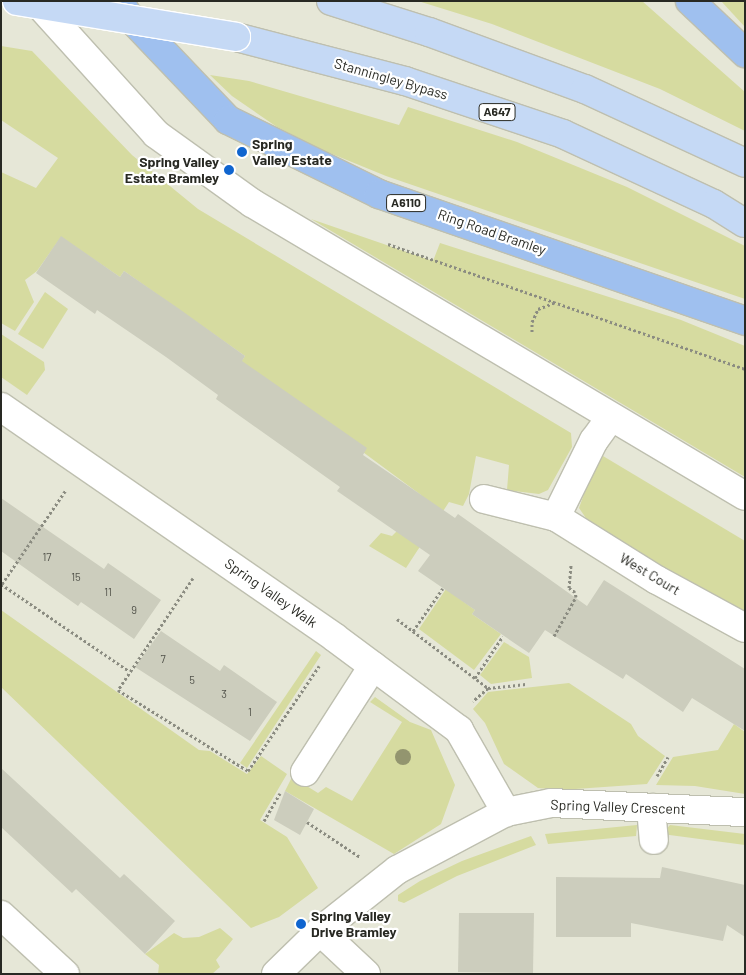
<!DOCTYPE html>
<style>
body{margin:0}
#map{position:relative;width:746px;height:975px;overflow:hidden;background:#e6e7d7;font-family:Barlow,sans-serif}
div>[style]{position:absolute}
.green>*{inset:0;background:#d6dba0}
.building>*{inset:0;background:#cccdbd}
.path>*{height:3px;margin-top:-1.5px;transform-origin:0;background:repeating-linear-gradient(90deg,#8b8c81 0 2.5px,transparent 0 5px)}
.roads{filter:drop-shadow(1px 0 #bebfaf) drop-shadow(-1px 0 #bebfaf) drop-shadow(0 1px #bebfaf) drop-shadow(0 -1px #bebfaf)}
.minor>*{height:28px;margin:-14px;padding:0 14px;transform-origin:14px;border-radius:14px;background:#fff}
.major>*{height:28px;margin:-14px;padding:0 14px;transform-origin:14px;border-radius:14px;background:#c5d9f5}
.highway>*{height:28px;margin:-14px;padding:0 14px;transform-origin:14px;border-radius:14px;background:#9fc0ef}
.bridges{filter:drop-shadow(1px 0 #fff) drop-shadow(-1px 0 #fff) drop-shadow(0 1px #fff) drop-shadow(0 -1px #fff)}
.major-bridge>*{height:28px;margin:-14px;padding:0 14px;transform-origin:14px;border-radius:14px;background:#c5d9f5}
.trees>*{width:16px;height:16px;margin:-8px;border-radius:50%;background:#93956f}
.dots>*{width:14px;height:14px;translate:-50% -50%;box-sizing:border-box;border:2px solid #fff;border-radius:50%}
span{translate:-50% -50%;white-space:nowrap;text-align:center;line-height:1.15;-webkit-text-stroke:4.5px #fff;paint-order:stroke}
.number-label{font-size:11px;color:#51524a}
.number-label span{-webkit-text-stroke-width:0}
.shield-label span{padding:1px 4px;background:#fff;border:1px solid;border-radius:4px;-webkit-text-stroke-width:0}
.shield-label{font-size:12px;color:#282923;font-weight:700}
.street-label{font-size:14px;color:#282923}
.poi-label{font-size:14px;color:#282923;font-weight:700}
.left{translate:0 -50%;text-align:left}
.right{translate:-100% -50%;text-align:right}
.frame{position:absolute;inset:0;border:2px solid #282923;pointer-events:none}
</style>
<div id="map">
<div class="green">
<i style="clip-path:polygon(418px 1px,642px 1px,745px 92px,745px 131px,660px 89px,492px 24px)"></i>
<i style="clip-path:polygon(721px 1px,745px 1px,745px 27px)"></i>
<i style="clip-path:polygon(1px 46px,32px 51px,132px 155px,198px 209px,571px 433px,572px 447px,548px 490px,539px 494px,507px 490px,509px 465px,476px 456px,469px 494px,463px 506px,449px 502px,406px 568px,369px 546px,381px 533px,392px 536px,396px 532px,421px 495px,241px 362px,245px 356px,124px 271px,120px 277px,61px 237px,37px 271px,25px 280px,34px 302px,15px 331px,1px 323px,1px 172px,36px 188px,58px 158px,1px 120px)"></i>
<i style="clip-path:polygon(210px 75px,249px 81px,399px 125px,408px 107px,517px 142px,627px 187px,745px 246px,745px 299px,386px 176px,320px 149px,277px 127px,232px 96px)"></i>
<i style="clip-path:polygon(311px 219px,433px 261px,440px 243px,681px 320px,745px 346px,745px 477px)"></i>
<i style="clip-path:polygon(45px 292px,68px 309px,43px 349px,18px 334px)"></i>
<i style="clip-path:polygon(1px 334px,44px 362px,45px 370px,27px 395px,1px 377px)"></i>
<i style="clip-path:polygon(603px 456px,745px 541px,745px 612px,592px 527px,579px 508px,589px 480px)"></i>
<i style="clip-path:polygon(446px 589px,475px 610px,472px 614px,501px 634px,474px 670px,419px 629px)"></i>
<i style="clip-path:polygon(1px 610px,199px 750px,210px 751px,247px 774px,261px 756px,287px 774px,260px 820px,287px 837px,318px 888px,279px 917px,251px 928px,1px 687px)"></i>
<i style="clip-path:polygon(504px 642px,529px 657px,532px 678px,491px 684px,480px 675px)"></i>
<i style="clip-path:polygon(316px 651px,321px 655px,247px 768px,240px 763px)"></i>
<i style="clip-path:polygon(569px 683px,631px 724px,638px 736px,665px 756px,647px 784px,561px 790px,538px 788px,504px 764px,485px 723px,473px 709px,488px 692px)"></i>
<i style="clip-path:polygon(375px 697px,410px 722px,431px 730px,455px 785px,441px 824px,394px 854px,285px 791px,292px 777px,318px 793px,326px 787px,352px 801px,402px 722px,370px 702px)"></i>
<i style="clip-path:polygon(734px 724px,745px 732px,745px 794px,695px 786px,656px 785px,673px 757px,718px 750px)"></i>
<i style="clip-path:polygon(637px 825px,636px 836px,548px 844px,545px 834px)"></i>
<i style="clip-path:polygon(670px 825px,745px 834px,745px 845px,662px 834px)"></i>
<i style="clip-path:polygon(531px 836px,536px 845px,457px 876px,404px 903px,398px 901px,398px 895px,420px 881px,462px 861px)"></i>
<i style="clip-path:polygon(220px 928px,233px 939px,216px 960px,220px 967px,212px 974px,158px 974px,159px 965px,145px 954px,174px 933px,183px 938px,199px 937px)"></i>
</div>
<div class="building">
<i style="clip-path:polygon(61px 236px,120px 277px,124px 271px,178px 308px,245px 356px,242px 361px,367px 448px,363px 455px,455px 518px,458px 514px,587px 606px,604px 580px,745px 669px,745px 731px,692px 698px,683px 712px,626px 674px,623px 679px,545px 630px,529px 653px,472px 614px,475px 610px,418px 571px,430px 555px,337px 491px,340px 487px,216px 399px,218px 395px,166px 357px,97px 310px,95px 314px,36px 273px)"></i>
<i style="clip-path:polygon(1px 498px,104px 569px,108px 563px,161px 600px,134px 639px,81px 602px,78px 606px,1px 551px)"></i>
<i style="clip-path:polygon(161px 631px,220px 671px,224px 665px,277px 702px,250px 741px,135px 667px)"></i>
<i style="clip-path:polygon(1px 768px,120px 878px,124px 874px,175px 921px,145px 954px,76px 889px,72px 893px,1px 827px)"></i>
<i style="clip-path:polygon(285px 791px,314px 809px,300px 835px,274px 820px)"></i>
<i style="clip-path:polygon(662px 867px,745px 885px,745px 937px,727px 925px,723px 941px,631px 923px,631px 937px,556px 937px,556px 877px,660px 878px)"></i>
<i style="clip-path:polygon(459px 913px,534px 913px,533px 973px,458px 972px)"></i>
</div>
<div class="path">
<i style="left:388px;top:244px;width:378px;rotate:19.3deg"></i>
<i style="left:532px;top:332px;width:10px;rotate:-90deg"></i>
<i style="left:532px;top:322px;width:14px;rotate:-65deg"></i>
<i style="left:538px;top:309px;width:17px;rotate:-21deg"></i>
<i style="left:193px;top:578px;width:135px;rotate:123.8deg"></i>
<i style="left:118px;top:690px;width:153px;rotate:31.9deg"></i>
<i style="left:248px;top:771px;width:127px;rotate:-55.9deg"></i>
<i style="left:1px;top:584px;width:155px;rotate:34.2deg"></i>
<i style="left:2px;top:584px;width:114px;rotate:-55.8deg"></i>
<i style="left:397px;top:619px;width:114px;rotate:37.2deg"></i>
<i style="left:488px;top:688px;width:20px;rotate:139deg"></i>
<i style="left:413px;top:631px;width:52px;rotate:-55.1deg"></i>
<i style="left:554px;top:636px;width:45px;rotate:-60.6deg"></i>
<i style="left:576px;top:597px;width:5px;rotate:-101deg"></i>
<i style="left:575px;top:592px;width:7px;rotate:-146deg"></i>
<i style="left:569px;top:588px;width:24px;rotate:-85deg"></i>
<i style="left:475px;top:678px;width:50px;rotate:-56.3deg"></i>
<i style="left:488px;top:688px;width:38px;rotate:-6deg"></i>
<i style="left:657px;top:776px;width:22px;rotate:-60deg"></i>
<i style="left:264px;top:821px;width:32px;rotate:-60deg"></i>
<i style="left:307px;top:822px;width:64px;rotate:33.4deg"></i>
</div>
<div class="roads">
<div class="minor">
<i style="left:36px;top:1px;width:179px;rotate:47.9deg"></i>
<i style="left:156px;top:134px;width:118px;rotate:35.7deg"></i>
<i style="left:252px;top:203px;width:573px;rotate:30.72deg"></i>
<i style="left:1px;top:407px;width:405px;rotate:34.6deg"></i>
<i style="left:334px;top:637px;width:156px;rotate:36.6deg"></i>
<i style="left:459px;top:730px;width:95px;rotate:60.2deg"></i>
<i style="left:611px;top:417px;width:29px;rotate:126deg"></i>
<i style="left:594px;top:440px;width:86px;rotate:116.3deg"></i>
<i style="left:556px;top:517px;width:119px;rotate:32deg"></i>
<i style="left:657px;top:580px;width:100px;rotate:28.6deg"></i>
<i style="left:484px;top:499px;width:74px;rotate:14deg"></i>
<i style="left:305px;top:772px;width:126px;rotate:-57.3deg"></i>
<i style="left:651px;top:808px;width:32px;rotate:85deg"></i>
<i style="left:1px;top:915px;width:87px;rotate:42.7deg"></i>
<i style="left:320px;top:931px;width:63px;rotate:43.1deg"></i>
<i style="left:276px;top:974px;width:62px;rotate:-44.3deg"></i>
<i style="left:320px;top:931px;width:98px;rotate:-38.4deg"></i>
<i style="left:397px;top:870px;width:123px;rotate:-28deg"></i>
<i style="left:506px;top:812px;width:46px;rotate:-11.3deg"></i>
<i style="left:551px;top:803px;width:194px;rotate:2.7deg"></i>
</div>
<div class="major">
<i style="left:331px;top:1px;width:103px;rotate:17.6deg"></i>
<i style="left:429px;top:32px;width:166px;rotate:20.1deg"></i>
<i style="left:585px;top:89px;width:176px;rotate:24.8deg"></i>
<i style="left:236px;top:37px;width:175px;rotate:14.6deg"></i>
<i style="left:405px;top:81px;width:167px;rotate:18.5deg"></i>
<i style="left:563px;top:134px;width:166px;rotate:24.9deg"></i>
<i style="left:714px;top:204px;width:36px;rotate:32deg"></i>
</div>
<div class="highway">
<i style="left:120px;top:1px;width:13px;rotate:63deg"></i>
<i style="left:126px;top:13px;width:148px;rotate:46.4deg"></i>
<i style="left:228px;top:120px;width:168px;rotate:26.1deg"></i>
<i style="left:379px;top:194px;width:387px;rotate:19.1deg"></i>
<i style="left:690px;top:1px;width:76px;rotate:43.4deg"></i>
</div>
</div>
<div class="bridges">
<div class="major-bridge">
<i style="left:17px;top:1px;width:222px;rotate:9.3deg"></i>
</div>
</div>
<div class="trees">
<i style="left:403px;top:757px"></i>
</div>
<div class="dots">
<i style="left:242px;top:152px;background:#1065cf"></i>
<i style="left:229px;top:170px;background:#1065cf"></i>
<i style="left:301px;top:924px;background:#1065cf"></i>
</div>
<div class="number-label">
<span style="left:47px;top:557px">17</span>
<span style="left:76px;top:577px">15</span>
<span style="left:108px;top:592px">11</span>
<span style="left:134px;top:610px">9</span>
<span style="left:163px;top:659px">7</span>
<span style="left:192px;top:680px">5</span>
<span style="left:224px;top:694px">3</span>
<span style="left:250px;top:712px">1</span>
</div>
<div class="shield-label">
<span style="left:497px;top:112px">A647</span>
<span style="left:406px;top:203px">A6110</span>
</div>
<div class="street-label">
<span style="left:391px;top:79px;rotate:16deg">Stanningley Bypass</span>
<span style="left:492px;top:232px;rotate:19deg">Ring Road Bramley</span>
<span style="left:650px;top:574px;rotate:31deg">West Court</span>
<span style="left:271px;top:593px;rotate:35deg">Spring Valley Walk</span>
<span style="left:618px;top:807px;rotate:2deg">Spring Valley Crescent</span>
</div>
<div class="poi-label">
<span class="left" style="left:252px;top:152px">Spring<br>Valley Estate</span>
<span class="right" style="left:219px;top:170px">Spring Valley<br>Estate Bramley</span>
<span class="left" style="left:311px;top:924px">Spring Valley<br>Drive Bramley</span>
</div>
<div class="frame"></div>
</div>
